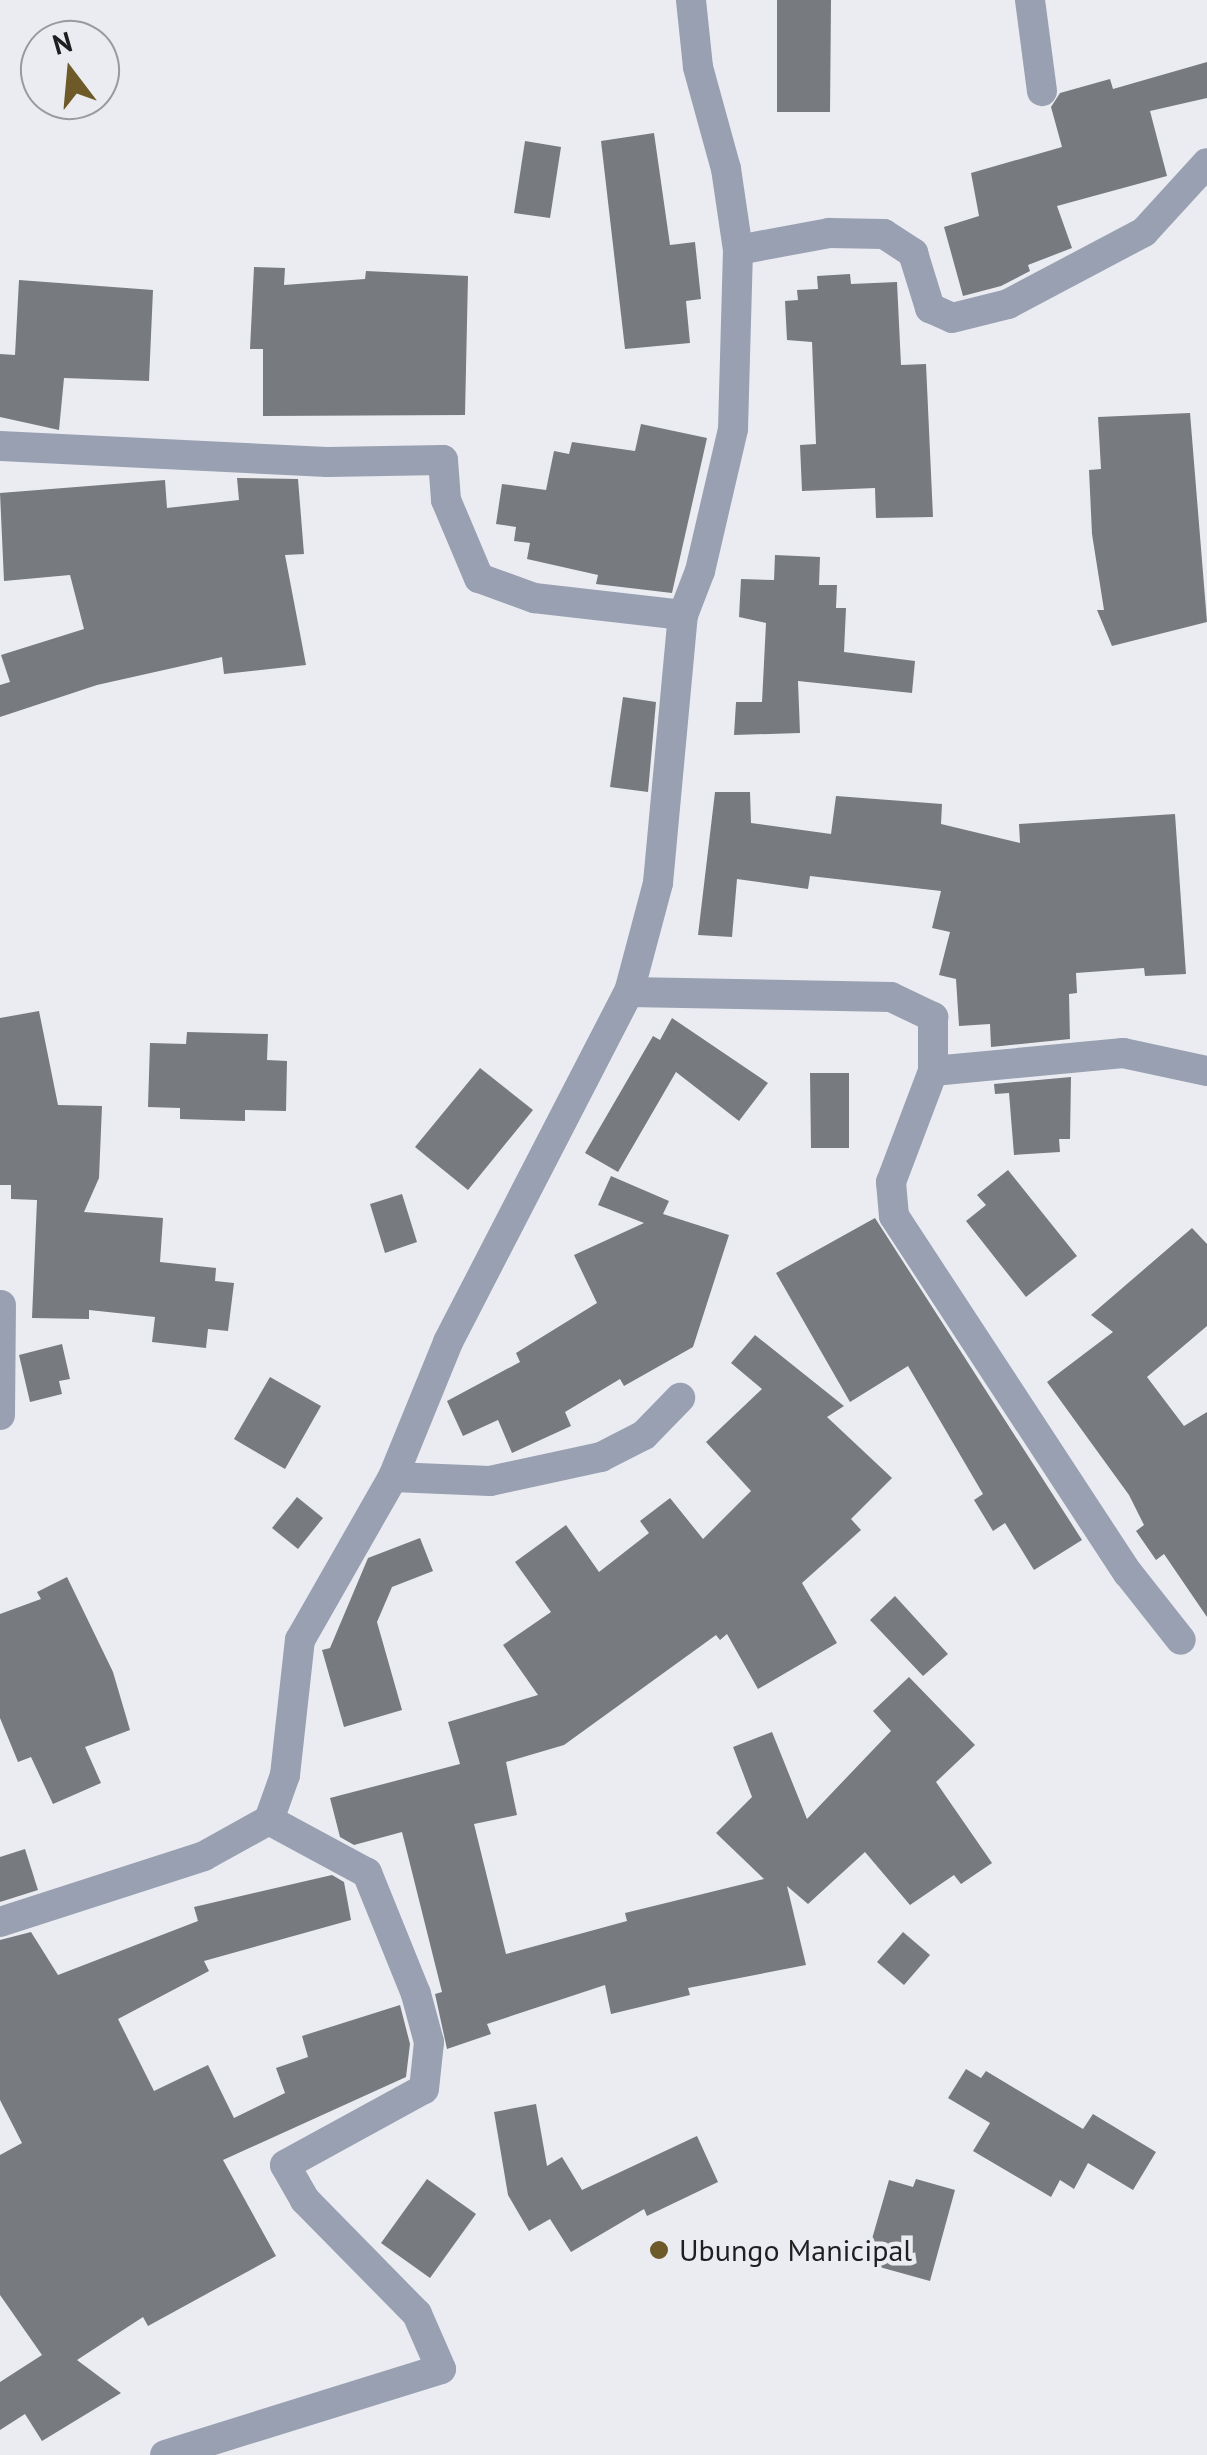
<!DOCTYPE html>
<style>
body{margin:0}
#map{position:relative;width:1207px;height:2455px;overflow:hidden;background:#eaecf1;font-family:"PT Sans",sans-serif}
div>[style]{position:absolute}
.building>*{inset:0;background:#777a7e}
.minor>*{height:30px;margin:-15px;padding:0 15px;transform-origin:15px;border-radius:15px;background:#98a0b1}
.dots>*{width:28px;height:28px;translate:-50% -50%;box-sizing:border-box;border:5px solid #eaecf1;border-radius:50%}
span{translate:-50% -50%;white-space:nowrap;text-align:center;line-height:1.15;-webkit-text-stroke:9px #eaecf1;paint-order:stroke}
.poi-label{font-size:30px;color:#1e1f20}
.left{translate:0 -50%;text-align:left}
.north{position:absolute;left:20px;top:20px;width:100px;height:100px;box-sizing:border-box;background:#eaecf1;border:2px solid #989a9d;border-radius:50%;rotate:344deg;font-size:28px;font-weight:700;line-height:40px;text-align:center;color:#1e1f20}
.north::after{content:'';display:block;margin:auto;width:35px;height:45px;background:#6e5a29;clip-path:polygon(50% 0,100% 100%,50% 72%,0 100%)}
</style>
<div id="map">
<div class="building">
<i style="clip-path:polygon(777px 0,831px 0,830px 112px,777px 112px)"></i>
<i style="clip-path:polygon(1207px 62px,1207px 98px,1150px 111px,1167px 176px,1057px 206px,1072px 248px,1028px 265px,1030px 271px,1001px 286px,963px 296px,944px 227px,979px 216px,971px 173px,1062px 147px,1051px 107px,1060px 93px,1110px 79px,1113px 89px)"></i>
<i style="clip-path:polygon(654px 133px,670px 245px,695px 242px,701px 299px,686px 301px,690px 343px,625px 349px,601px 141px)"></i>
<i style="clip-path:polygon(525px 141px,561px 147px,550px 218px,514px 213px)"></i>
<i style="clip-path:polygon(254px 267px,285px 268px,284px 285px,365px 279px,366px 271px,468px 276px,465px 415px,263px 416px,263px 349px,250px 349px)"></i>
<i style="clip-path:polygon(850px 274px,851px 284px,897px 282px,901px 365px,926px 364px,933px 517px,876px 518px,875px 488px,802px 491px,800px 445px,816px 444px,812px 342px,787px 340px,785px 301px,798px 300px,797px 290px,818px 289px,817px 276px)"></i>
<i style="clip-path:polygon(19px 280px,153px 290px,149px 381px,64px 378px,59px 430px,0 417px,0 354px,15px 355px)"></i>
<i style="clip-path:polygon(1190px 413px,1207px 622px,1112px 646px,1097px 610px,1104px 610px,1092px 534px,1089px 470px,1101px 469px,1098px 417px)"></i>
<i style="clip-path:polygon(641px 424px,707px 438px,672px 593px,596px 584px,598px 575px,527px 559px,530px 543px,514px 541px,516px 527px,496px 524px,502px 484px,546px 490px,554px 451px,569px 454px,572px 442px,635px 451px)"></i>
<i style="clip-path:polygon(237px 478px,298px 479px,304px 554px,285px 555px,306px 665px,224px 674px,222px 657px,97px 685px,0 717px,0 685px,10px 682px,1px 655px,84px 629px,70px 575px,4px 581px,0 493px,165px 480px,167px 508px,239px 500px)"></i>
<i style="clip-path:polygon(775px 555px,820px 557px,819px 585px,837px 585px,836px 608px,846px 608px,844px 652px,915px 661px,912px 693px,798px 681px,800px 733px,734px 735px,736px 702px,762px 702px,766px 623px,739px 617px,741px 579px,774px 580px)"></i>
<i style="clip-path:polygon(623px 697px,656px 702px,648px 792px,610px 787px)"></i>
<i style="clip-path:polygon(715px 792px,750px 792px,751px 823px,831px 834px,836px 796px,942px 804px,941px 824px,1020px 843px,1019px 824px,1175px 814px,1186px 974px,1145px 976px,1144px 968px,1076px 973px,1077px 993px,1069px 994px,1070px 1039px,991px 1047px,990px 1024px,959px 1026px,956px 979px,939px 975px,950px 932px,932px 928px,941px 891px,810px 876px,808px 889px,737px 879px,732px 937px,698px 935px)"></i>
<i style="clip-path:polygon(39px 1011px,58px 1105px,102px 1106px,99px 1178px,84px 1212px,163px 1218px,160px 1262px,216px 1268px,215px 1281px,234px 1283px,228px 1331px,208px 1329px,206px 1348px,152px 1342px,155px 1317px,89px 1310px,89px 1319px,32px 1318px,37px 1200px,11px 1199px,11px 1185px,0 1185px,0 1018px)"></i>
<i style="clip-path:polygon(672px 1018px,768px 1083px,739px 1121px,676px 1072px,618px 1172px,585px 1153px,653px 1036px,660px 1040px)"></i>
<i style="clip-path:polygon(187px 1032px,268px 1034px,267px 1060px,287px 1061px,286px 1111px,245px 1110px,245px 1121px,180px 1119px,180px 1108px,148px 1107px,150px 1043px,186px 1044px)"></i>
<i style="clip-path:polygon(480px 1068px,533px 1110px,468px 1190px,415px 1147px)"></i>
<i style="clip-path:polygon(810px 1073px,849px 1073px,849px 1148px,811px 1148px)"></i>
<i style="clip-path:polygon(1071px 1077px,1070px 1139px,1059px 1139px,1060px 1152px,1014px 1155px,1009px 1093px,995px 1094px,994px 1084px)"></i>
<i style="clip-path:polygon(1008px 1170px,1077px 1256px,1026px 1297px,966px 1221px,986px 1205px,977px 1195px)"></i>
<i style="clip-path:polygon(611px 1176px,669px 1201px,663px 1214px,729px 1235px,693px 1347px,624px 1386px,620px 1379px,565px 1412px,571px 1426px,512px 1453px,498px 1420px,463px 1436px,447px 1401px,520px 1362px,516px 1353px,597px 1303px,574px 1255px,644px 1223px,598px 1205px)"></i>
<i style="clip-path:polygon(402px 1194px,417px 1242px,385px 1253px,370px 1204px)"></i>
<i style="clip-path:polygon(875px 1218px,1082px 1540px,1034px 1570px,1005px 1523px,993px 1531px,974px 1500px,983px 1494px,908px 1366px,850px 1402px,776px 1273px)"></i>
<i style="clip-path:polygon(1192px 1228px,1207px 1244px,1207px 1326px,1147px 1377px,1184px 1426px,1207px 1412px,1207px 1617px,1164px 1554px,1156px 1560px,1136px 1531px,1144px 1525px,1129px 1495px,1047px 1382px,1113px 1332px,1091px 1315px)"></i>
<i style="clip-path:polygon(755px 1335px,844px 1406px,827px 1417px,892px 1478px,851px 1519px,861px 1530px,802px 1583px,837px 1643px,758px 1689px,727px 1634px,720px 1640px,716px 1635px,564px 1745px,506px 1762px,517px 1815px,474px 1824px,506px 1954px,627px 1921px,625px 1913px,764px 1879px,716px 1833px,752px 1797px,733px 1747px,772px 1732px,807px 1819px,891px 1731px,873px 1711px,909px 1677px,975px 1745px,936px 1782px,992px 1863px,961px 1884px,954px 1875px,910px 1905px,865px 1852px,808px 1904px,787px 1886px,806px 1965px,688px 1988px,690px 1995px,611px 2014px,605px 1985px,487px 2024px,491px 2034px,447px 2049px,435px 1994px,442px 1992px,402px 1832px,354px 1845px,340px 1837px,330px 1798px,460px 1764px,448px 1722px,538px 1695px,503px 1645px,551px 1612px,515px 1562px,566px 1525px,599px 1572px,649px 1533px,640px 1521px,670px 1498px,703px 1539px,751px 1491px,706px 1442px,762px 1389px,731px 1363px)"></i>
<i style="clip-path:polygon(62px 1344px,70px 1379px,59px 1381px,62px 1394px,30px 1402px,19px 1355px)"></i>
<i style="clip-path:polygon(270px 1377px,321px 1406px,285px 1469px,234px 1439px)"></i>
<i style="clip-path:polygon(297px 1497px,323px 1518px,298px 1549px,272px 1528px)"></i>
<i style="clip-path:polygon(420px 1538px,433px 1571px,392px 1587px,377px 1622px,402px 1710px,344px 1727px,322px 1650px,330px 1648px,368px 1558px)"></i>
<i style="clip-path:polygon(67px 1577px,113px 1672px,130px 1730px,85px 1747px,101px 1783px,53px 1804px,31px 1757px,18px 1762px,0 1718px,0 1614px,41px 1599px,37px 1592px)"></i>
<i style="clip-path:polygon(895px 1596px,948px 1654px,923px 1676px,870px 1620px)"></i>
<i style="clip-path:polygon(25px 1849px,38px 1890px,0 1902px,0 1857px)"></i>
<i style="clip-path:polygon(332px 1875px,344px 1882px,351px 1920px,204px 1961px,209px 1971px,118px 2019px,154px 2091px,208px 2065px,234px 2118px,285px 2093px,276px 2068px,308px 2057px,302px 2036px,400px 2005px,410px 2044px,406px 2077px,223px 2160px,276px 2256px,148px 2326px,143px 2317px,77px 2360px,121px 2393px,42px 2441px,25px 2414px,0 2430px,0 2382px,42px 2355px,0 2295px,0 2155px,22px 2143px,0 2100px,0 1940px,31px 1932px,58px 1975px,198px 1921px,194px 1907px)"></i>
<i style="clip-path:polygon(903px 1932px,930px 1955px,904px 1985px,877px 1962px)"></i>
<i style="clip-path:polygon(966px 2069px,981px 2078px,986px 2071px,1083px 2129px,1093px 2114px,1156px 2152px,1133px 2190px,1088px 2163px,1074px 2189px,1060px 2180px,1051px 2197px,973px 2151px,990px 2123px,948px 2098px)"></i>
<i style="clip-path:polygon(536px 2104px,547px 2166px,562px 2157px,582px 2190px,697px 2136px,718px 2182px,647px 2216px,644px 2209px,571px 2252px,550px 2219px,529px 2231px,508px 2195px,494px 2112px)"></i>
<i style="clip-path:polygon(427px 2179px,476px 2214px,430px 2278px,381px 2243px)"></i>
<i style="clip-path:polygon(916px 2179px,955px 2190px,930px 2281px,865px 2263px,889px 2180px,913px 2187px)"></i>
</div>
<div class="minor">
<i style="left:1030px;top:0;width:92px;rotate:82.5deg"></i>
<i style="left:738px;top:250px;width:93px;rotate:-10.6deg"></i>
<i style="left:829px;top:233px;width:55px;rotate:1deg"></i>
<i style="left:884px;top:234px;width:35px;rotate:33deg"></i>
<i style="left:913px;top:253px;width:58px;rotate:72.8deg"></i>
<i style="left:930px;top:308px;width:24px;rotate:24deg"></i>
<i style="left:952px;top:318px;width:58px;rotate:-14deg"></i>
<i style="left:1008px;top:304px;width:154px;rotate:-27.9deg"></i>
<i style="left:1144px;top:232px;width:93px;rotate:-47.6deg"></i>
<i style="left:0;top:446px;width:327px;rotate:2.8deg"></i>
<i style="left:327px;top:462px;width:116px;rotate:-1deg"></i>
<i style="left:443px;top:460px;width:40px;rotate:85.7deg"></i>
<i style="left:446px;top:500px;width:85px;rotate:67.1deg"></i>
<i style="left:479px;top:578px;width:59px;rotate:20deg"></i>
<i style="left:534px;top:598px;width:150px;rotate:6.5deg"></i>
<i style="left:629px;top:992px;width:262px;rotate:1.1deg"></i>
<i style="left:891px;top:997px;width:47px;rotate:25.5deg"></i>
<i style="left:933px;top:1017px;width:54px;rotate:90deg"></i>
<i style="left:933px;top:1071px;width:119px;rotate:110.7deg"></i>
<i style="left:891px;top:1182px;width:34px;rotate:85deg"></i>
<i style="left:894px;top:1216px;width:427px;rotate:56.8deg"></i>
<i style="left:1128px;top:1573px;width:85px;rotate:51.7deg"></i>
<i style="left:933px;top:1071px;width:191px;rotate:-5.4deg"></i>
<i style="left:1123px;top:1053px;width:86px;rotate:12.1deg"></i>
<i style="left:0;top:1415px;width:110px;rotate:-89.5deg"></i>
<i style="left:393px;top:1477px;width:97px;rotate:2.4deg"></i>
<i style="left:490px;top:1481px;width:114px;rotate:-12.2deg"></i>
<i style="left:601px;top:1457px;width:48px;rotate:-27.1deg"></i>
<i style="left:644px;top:1435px;width:52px;rotate:-45.8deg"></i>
<i style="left:0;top:1922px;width:214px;rotate:-17.9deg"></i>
<i style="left:204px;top:1856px;width:74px;rotate:-29deg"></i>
<i style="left:269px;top:1820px;width:48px;rotate:-70.4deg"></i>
<i style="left:285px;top:1775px;width:136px;rotate:-83.7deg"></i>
<i style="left:300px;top:1640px;width:188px;rotate:-60.3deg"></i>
<i style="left:393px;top:1477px;width:146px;rotate:-67.8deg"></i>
<i style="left:448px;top:1342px;width:394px;rotate:-62.7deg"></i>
<i style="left:629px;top:992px;width:113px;rotate:-75.1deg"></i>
<i style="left:658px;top:883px;width:269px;rotate:-84.7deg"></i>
<i style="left:683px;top:615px;width:47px;rotate:-68.9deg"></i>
<i style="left:700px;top:571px;width:146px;rotate:-76.9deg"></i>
<i style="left:733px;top:429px;width:179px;rotate:-88.4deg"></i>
<i style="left:738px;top:250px;width:82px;rotate:-98.4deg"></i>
<i style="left:726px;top:169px;width:106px;rotate:-105.4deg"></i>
<i style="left:698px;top:67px;width:67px;rotate:-96deg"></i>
<i style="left:165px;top:2455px;width:289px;rotate:-17.3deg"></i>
<i style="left:441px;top:2369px;width:60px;rotate:-113.6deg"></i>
<i style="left:417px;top:2314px;width:160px;rotate:-134.5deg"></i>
<i style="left:305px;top:2200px;width:40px;rotate:-119.7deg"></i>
<i style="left:285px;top:2165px;width:158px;rotate:-28.7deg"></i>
<i style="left:424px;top:2089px;width:47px;rotate:-83.9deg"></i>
<i style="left:429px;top:2042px;width:50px;rotate:-105.2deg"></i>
<i style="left:416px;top:1994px;width:131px;rotate:-112deg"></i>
<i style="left:367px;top:1873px;width:111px;rotate:-151.6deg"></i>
</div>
<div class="dots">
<i style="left:659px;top:2250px;background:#6e5a29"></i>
</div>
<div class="poi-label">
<span class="left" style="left:679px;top:2250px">Ubungo Manicipal</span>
</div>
<div class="north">N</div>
</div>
